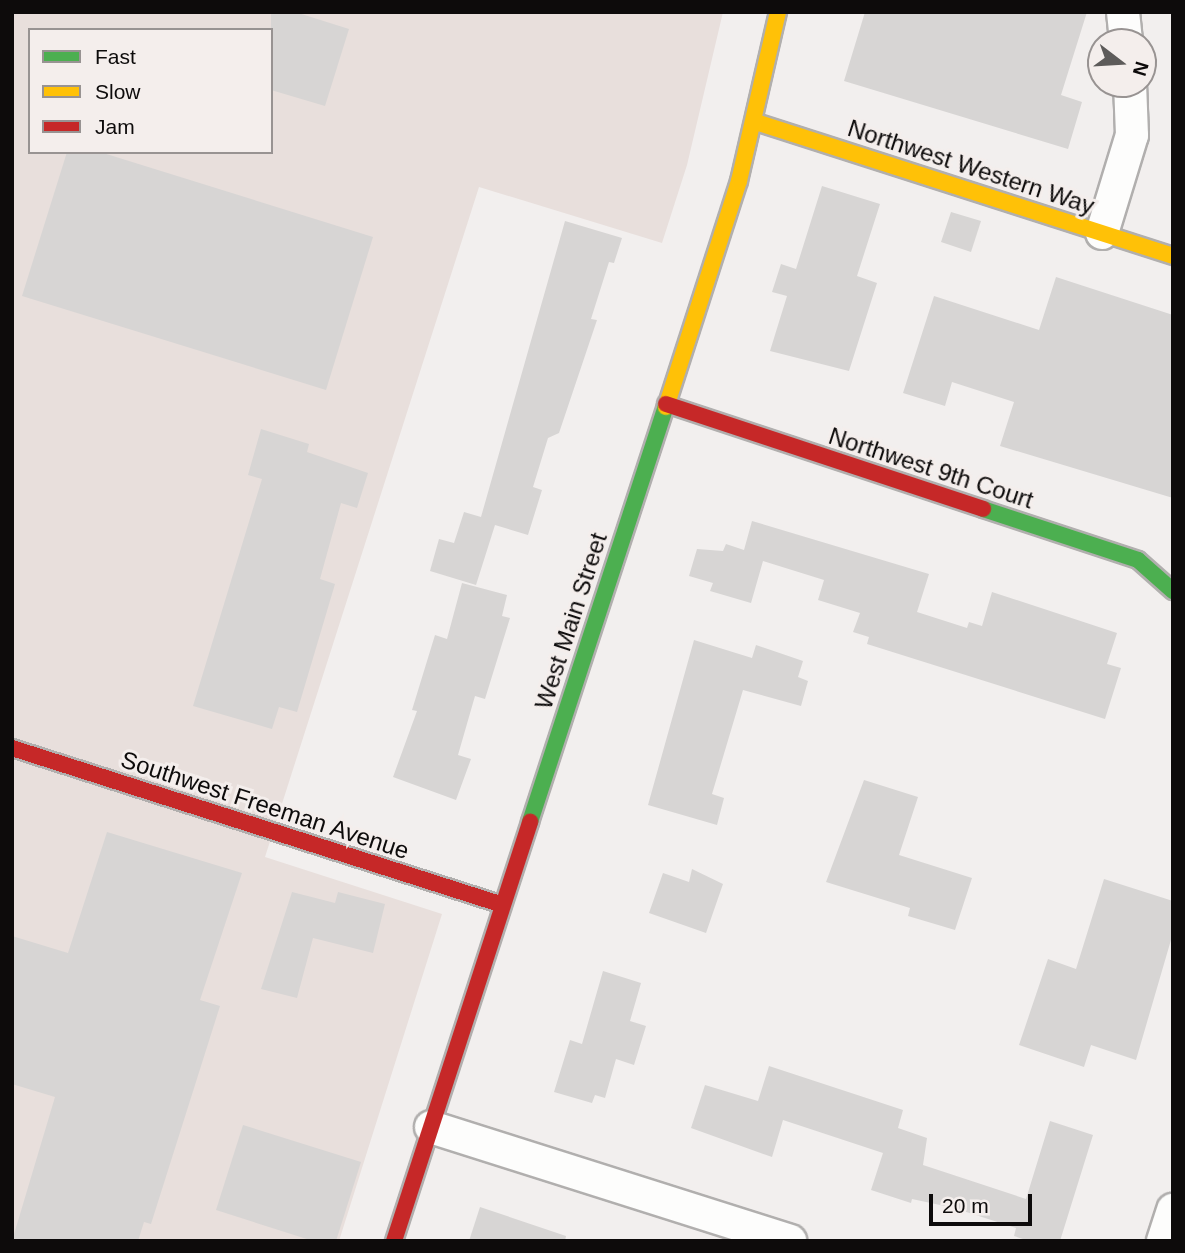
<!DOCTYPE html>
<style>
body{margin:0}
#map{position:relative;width:1185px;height:1253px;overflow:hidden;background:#f2efee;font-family:Arial,sans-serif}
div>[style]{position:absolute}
.built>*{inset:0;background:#e8dfdc}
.building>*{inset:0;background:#d7d5d4}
.roads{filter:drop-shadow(2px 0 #b1afae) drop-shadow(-2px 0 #b1afae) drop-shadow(0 2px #b1afae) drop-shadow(0 -2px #b1afae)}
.street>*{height:32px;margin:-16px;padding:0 16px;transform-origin:16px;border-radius:16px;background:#fdfdfc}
.fast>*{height:16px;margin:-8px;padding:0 8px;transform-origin:8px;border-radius:8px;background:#4caf50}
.slow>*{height:16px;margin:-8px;padding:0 8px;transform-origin:8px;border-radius:8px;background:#ffc107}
.jam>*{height:16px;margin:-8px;padding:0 8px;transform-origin:8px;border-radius:8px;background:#c62828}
span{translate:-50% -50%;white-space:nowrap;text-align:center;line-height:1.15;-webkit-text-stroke:6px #f4eeec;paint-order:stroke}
.street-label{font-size:24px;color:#0d0b0b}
.frame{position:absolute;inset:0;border:14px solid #0d0b0b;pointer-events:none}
.legend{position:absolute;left:28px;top:28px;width:245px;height:126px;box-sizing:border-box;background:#f4eeec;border:2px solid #989392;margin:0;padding:9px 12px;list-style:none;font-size:21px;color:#0d0b0b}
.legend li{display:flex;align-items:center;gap:14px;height:35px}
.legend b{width:35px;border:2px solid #989392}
.north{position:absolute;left:1087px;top:28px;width:70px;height:70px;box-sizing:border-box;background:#f4eeec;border:2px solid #989392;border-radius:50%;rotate:107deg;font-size:19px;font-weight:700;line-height:28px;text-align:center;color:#0d0b0b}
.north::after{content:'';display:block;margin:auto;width:24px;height:32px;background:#5d5b5a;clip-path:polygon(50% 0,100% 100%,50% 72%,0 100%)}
.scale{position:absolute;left:929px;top:1194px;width:103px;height:32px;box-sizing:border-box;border:4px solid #0d0b0b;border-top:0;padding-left:9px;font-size:21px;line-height:24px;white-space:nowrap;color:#0d0b0b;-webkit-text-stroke:5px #f4eeec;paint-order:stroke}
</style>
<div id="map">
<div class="built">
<i style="clip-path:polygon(evenodd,12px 12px,723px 12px,687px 165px,662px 243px,479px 187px,265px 857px,442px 914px,339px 1241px,12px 1241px,12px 12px,30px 30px,271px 30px,271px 152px,30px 152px,30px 30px)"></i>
</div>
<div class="building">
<i style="clip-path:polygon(271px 12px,295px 12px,349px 29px,325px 106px,271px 90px)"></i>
<i style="clip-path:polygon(865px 12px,1087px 12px,1061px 95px,1082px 102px,1068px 149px,844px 81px)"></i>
<i style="clip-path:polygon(67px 152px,100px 152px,373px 237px,326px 390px,22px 296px)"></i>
<i style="clip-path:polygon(822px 186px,880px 204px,857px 276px,877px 283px,849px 371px,770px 351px,787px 296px,772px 292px,781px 264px,796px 269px)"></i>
<i style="clip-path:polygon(951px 212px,981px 221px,971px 252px,941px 242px)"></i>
<i style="clip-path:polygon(565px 221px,622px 238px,614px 263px,609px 262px,591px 319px,597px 320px,559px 433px,548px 438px,533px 487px,542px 490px,528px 535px,495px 525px,476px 585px,430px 571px,439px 539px,454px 543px,464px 512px,481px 517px)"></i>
<i style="clip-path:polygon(1056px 277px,1173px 315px,1173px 498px,1000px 446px,1014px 402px,952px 382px,945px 406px,903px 393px,934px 296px,1039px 330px)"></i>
<i style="clip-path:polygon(261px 429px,309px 444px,307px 452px,368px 473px,357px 508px,341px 503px,320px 579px,335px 584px,297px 712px,279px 707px,272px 729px,193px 706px,262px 479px,248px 475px)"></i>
<i style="clip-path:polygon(752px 521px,929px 574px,917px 612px,967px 628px,969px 622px,982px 626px,992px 592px,1117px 633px,1107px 664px,1121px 668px,1105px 719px,867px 644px,869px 637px,853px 632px,860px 613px,818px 600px,824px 580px,763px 561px,751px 603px,710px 591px,713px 583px,689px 576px,697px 549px,723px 551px,726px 544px,744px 550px)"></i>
<i style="clip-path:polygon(462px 583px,507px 595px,502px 616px,510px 618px,485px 699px,475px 696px,458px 755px,471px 759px,456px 800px,393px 777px,417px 711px,412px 710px,435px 635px,447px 639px)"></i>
<i style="clip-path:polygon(694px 640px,752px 658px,756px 645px,803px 661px,798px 677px,808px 681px,801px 706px,743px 690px,712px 794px,724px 798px,717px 825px,648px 805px)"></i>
<i style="clip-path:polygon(864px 780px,918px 797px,899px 855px,972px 878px,955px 930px,908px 916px,910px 908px,826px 882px)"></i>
<i style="clip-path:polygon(107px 832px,242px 873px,200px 1000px,220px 1006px,151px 1224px,144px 1222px,138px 1241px,12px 1241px,55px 1097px,12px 1084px,12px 936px,68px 953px)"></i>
<i style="clip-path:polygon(692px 869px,723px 884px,706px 933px,649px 913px,663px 873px,689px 882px)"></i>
<i style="clip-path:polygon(1104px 879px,1173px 901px,1173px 933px,1136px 1060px,1091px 1045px,1084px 1067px,1019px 1045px,1048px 959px,1076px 969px)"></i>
<i style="clip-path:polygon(292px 892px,335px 903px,338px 892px,385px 904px,373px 953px,313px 938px,297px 998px,261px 989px)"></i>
<i style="clip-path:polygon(603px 971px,641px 983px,630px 1021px,646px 1026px,634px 1065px,616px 1059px,605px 1098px,595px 1095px,592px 1103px,554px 1092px,570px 1040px,582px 1044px)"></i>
<i style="clip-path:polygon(769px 1066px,903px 1110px,898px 1128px,927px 1138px,923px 1165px,1026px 1199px,1050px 1121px,1093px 1135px,1060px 1241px,1029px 1241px,1014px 1236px,1016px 1228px,954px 1208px,912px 1199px,911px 1203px,871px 1190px,883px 1153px,783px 1120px,772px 1157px,691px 1128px,705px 1085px,758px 1101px)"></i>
<i style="clip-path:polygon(243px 1125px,361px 1162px,336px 1241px,313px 1241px,216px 1210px)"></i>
<i style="clip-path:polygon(480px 1207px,566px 1236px,565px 1241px,469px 1241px)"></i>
</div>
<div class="roads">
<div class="street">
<i style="left:1123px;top:12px;width:30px;rotate:84deg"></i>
<i style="left:1102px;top:233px;width:102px;rotate:-73deg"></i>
<i style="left:1132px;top:135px;width:51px;rotate:-92.2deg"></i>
<i style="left:431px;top:1127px;width:377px;rotate:17.6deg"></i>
<i style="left:1163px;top:1241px;width:33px;rotate:-72deg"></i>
</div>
<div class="fast">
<i style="left:983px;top:509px;width:163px;rotate:18.2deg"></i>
<i style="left:1138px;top:560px;width:47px;rotate:41.5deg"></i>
<i style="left:530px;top:822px;width:437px;rotate:-71.9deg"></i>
</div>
<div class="slow">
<i style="left:756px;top:122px;width:438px;rotate:17.8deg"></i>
<i style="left:666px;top:407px;width:237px;rotate:-72.1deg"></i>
<i style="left:739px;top:181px;width:173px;rotate:-77deg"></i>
</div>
<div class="jam">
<i style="left:666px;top:404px;width:334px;rotate:18.3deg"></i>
<i style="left:12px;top:748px;width:515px;rotate:17.73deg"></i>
<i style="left:394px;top:1241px;width:441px;rotate:-72deg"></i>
</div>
</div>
<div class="street-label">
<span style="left:971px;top:167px;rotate:18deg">Northwest Western Way</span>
<span style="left:931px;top:468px;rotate:18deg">Northwest 9th Court</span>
<span style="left:571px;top:621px;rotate:-72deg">West Main Street</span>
<span style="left:265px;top:805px;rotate:18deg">Southwest Freeman Avenue</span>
</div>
<div class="frame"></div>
<ul class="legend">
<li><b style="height:9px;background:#4caf50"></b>Fast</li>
<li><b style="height:9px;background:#ffc107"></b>Slow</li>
<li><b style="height:9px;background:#c62828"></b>Jam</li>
</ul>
<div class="north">N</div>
<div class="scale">20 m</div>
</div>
